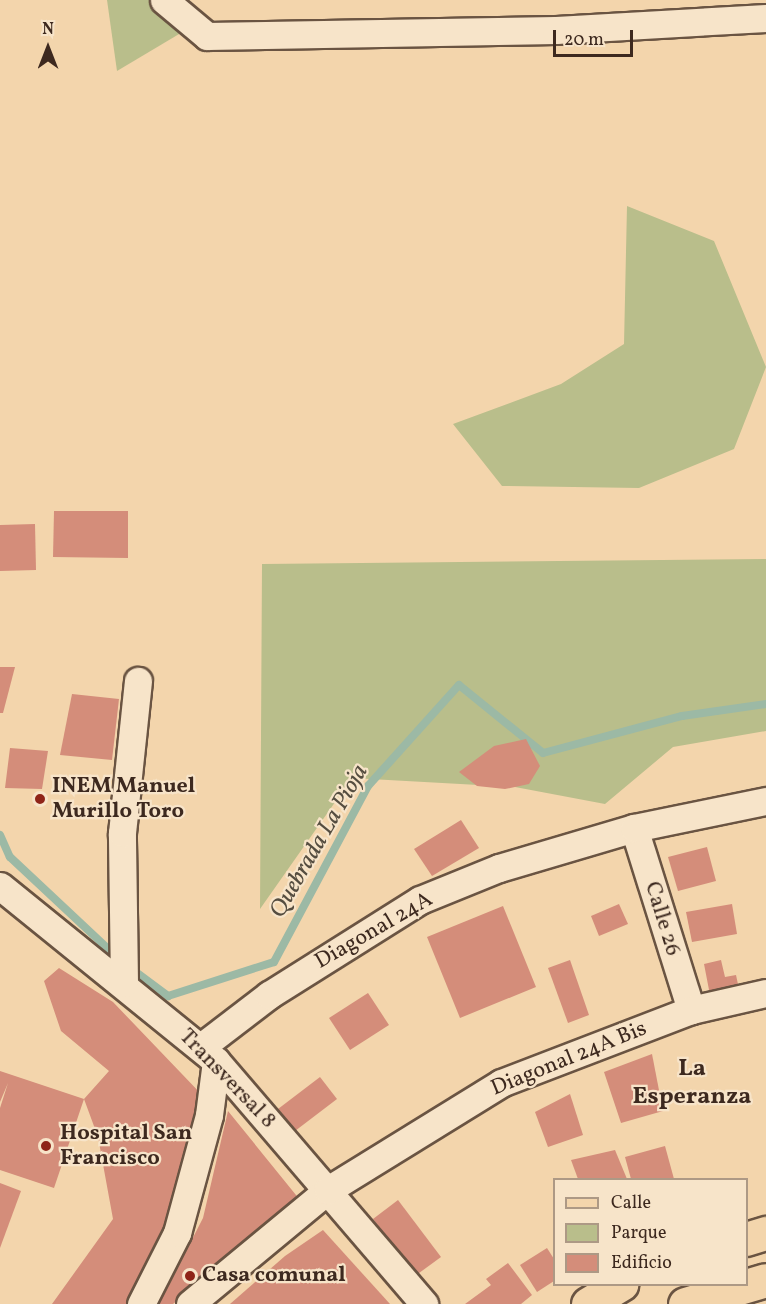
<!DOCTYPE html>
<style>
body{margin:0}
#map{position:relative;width:766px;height:1304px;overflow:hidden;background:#f3d5ac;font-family:Vollkorn,serif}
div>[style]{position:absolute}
.green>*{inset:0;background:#b9be8b}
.stream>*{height:8px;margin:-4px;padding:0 4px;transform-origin:4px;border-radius:4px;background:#9cb9a5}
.building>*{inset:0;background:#d48d7a}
.roads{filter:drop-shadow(2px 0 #6a5442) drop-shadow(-2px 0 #6a5442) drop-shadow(0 2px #6a5442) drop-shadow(0 -2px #6a5442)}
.minor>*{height:27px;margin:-13.5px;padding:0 13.5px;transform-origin:13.5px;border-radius:13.5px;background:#f7e4c9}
.major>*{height:33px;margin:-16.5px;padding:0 16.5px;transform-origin:16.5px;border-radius:16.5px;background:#f3d5ac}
.dots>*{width:16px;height:16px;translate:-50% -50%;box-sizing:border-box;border:3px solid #f7e4c9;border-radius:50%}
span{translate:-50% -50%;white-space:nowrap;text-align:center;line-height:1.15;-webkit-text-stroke:4.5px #f7e4c9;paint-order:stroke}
.poi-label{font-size:22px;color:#3d291f;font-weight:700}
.left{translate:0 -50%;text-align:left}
.street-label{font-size:22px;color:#3d291f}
.water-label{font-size:24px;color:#554d40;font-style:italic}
.neighbourhood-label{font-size:24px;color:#3d291f;font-weight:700}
.legend{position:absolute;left:553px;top:1178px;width:195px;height:108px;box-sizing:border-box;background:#f7e4c9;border:2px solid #ad9985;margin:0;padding:8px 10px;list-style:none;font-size:18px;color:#3d291f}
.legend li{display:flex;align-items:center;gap:12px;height:30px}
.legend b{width:30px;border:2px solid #ad9985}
.north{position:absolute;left:18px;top:18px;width:60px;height:60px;-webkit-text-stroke:4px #f7e4c9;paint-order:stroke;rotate:0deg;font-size:16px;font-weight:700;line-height:24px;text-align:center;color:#3d291f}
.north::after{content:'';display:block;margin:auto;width:21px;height:27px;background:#3d291f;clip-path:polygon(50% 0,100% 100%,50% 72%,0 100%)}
.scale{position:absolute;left:553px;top:30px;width:80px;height:27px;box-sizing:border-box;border:3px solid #3d291f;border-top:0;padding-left:8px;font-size:18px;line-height:21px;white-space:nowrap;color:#3d291f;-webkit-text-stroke:4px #f7e4c9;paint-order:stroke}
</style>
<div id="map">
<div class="green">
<i style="clip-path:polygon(107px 0,183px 0,206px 18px,117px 71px)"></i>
<i style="clip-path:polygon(627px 206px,714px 241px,766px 367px,734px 449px,639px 488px,502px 486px,453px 424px,561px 384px,624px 344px)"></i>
<i style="clip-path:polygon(766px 559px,766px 731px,673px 747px,605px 804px,515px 787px,352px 778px,260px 909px,262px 564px)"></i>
</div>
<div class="stream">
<i style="left:0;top:835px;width:24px;rotate:66deg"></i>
<i style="left:10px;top:857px;width:149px;rotate:43.1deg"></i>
<i style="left:129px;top:967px;width:49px;rotate:36.6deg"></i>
<i style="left:168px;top:996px;width:111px;rotate:-17.8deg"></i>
<i style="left:274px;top:962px;width:200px;rotate:-61.9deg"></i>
<i style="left:368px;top:786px;width:136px;rotate:-48deg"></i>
<i style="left:459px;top:685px;width:108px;rotate:39deg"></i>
<i style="left:543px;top:753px;width:144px;rotate:-14.9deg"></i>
<i style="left:682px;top:716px;width:85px;rotate:-8.1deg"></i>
</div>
<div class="building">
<i style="clip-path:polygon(54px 511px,128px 511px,128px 558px,53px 557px)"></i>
<i style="clip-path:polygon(35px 524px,36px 570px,0 571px,0 525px)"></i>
<i style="clip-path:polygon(0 667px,15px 667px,3px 713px,0 713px)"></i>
<i style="clip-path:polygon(72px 694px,119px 699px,112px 760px,60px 755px)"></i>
<i style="clip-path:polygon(526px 739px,540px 766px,529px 784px,505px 789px,477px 786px,459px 772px,494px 746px)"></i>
<i style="clip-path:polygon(10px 748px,48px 751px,42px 789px,5px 788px)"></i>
<i style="clip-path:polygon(461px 820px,479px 848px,432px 876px,414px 849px)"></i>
<i style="clip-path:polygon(707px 847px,716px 881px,678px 891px,668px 857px)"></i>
<i style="clip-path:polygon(619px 904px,628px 924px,599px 936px,591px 916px)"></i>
<i style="clip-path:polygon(732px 904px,737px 934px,692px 942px,686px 912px)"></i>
<i style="clip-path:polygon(503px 906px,536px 987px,460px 1018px,427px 937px)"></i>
<i style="clip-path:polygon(570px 960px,589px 1015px,568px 1023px,548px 968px)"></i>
<i style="clip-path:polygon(721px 960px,725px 977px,736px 975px,739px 989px,710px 995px,704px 964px)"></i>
<i style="clip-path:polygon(59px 968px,113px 1002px,204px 1097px,187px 1186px,132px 1304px,52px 1304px,113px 1219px,98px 1137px,84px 1099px,109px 1071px,61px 1031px,44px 981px)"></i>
<i style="clip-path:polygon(368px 993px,389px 1025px,350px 1050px,329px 1018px)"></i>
<i style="clip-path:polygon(652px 1054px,663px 1111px,621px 1123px,604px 1072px)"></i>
<i style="clip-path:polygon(0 1071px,84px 1099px,54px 1188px,0 1170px,0 1108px,8px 1083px,0 1102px)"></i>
<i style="clip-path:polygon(320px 1077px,337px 1099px,295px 1131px,278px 1109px)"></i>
<i style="clip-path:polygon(570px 1094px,583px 1135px,548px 1147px,535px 1112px)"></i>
<i style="clip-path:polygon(228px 1111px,300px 1200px,173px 1304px,159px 1304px,203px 1218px)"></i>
<i style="clip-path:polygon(665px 1146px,674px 1179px,631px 1179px,625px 1157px)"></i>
<i style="clip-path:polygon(615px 1150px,627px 1179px,578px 1179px,571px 1160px)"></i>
<i style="clip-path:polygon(0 1183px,21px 1191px,0 1248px)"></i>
<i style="clip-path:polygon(398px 1200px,441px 1257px,415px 1276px,373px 1219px)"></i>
<i style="clip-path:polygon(323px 1230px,390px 1304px,230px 1304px,285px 1256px)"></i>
<i style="clip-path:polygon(547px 1248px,554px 1259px,554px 1281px,537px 1292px,520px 1265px)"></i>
<i style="clip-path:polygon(508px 1263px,532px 1295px,521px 1304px,465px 1304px,491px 1285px,486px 1279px)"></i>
</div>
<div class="roads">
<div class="minor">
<i style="left:164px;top:0;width:56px;rotate:39.9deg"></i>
<i style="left:207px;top:36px;width:349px;rotate:-1deg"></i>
<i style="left:556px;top:30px;width:210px;rotate:-3.3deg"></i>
<i style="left:634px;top:828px;width:191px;rotate:72.6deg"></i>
<i style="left:0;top:886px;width:278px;rotate:39deg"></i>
<i style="left:216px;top:1061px;width:320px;rotate:49.4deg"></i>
<i style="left:124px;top:983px;width:150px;rotate:-90.8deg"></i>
<i style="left:122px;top:833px;width:153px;rotate:-84deg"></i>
<i style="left:201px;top:1047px;width:86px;rotate:-37.4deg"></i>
<i style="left:269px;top:995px;width:178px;rotate:-32.2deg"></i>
<i style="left:420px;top:900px;width:85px;rotate:-22.1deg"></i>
<i style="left:499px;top:868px;width:141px;rotate:-16.5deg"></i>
<i style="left:634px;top:828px;width:135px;rotate:-11.6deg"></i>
<i style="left:141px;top:1304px;width:80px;rotate:-63.1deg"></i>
<i style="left:177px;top:1233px;width:122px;rotate:-74.8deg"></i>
<i style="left:209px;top:1115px;width:54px;rotate:-82.6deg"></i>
<i style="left:190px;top:1304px;width:179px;rotate:-39.6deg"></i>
<i style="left:328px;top:1190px;width:203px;rotate:-31.7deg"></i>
<i style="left:501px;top:1083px;width:204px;rotate:-21deg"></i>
<i style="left:691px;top:1010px;width:77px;rotate:-12.8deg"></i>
</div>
<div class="major">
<i style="left:746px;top:1239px;width:21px;rotate:-17deg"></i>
<i style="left:588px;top:1304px;width:39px;rotate:-31deg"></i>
<i style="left:685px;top:1304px;width:84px;rotate:-16.5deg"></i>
</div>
</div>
<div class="dots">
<i style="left:40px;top:799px;background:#8f2418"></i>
<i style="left:46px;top:1146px;background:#8f2418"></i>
<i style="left:190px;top:1276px;background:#8f2418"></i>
</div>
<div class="poi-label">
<span class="left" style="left:52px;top:799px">INEM Manuel<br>Murillo Toro</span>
<span class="left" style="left:60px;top:1146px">Hospital San<br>Francisco</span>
<span class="left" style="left:202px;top:1276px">Casa comunal</span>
</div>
<div class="street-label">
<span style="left:662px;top:919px;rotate:73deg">Calle 26</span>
<span style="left:374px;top:931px;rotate:-30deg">Diagonal 24A</span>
<span style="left:569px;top:1059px;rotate:-22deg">Diagonal 24A Bis</span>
<span style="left:227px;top:1079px;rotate:46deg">Transversal 8</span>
</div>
<div class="water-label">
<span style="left:320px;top:842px;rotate:-60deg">Quebrada La Pioja</span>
</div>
<div class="neighbourhood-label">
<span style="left:692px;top:1084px">La<br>Esperanza</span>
</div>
<ul class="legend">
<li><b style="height:8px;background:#f3d5ac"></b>Calle</li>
<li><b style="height:16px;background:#b9be8b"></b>Parque</li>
<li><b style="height:16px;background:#d48d7a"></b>Edificio</li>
</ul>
<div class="north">N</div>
<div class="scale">20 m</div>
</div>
